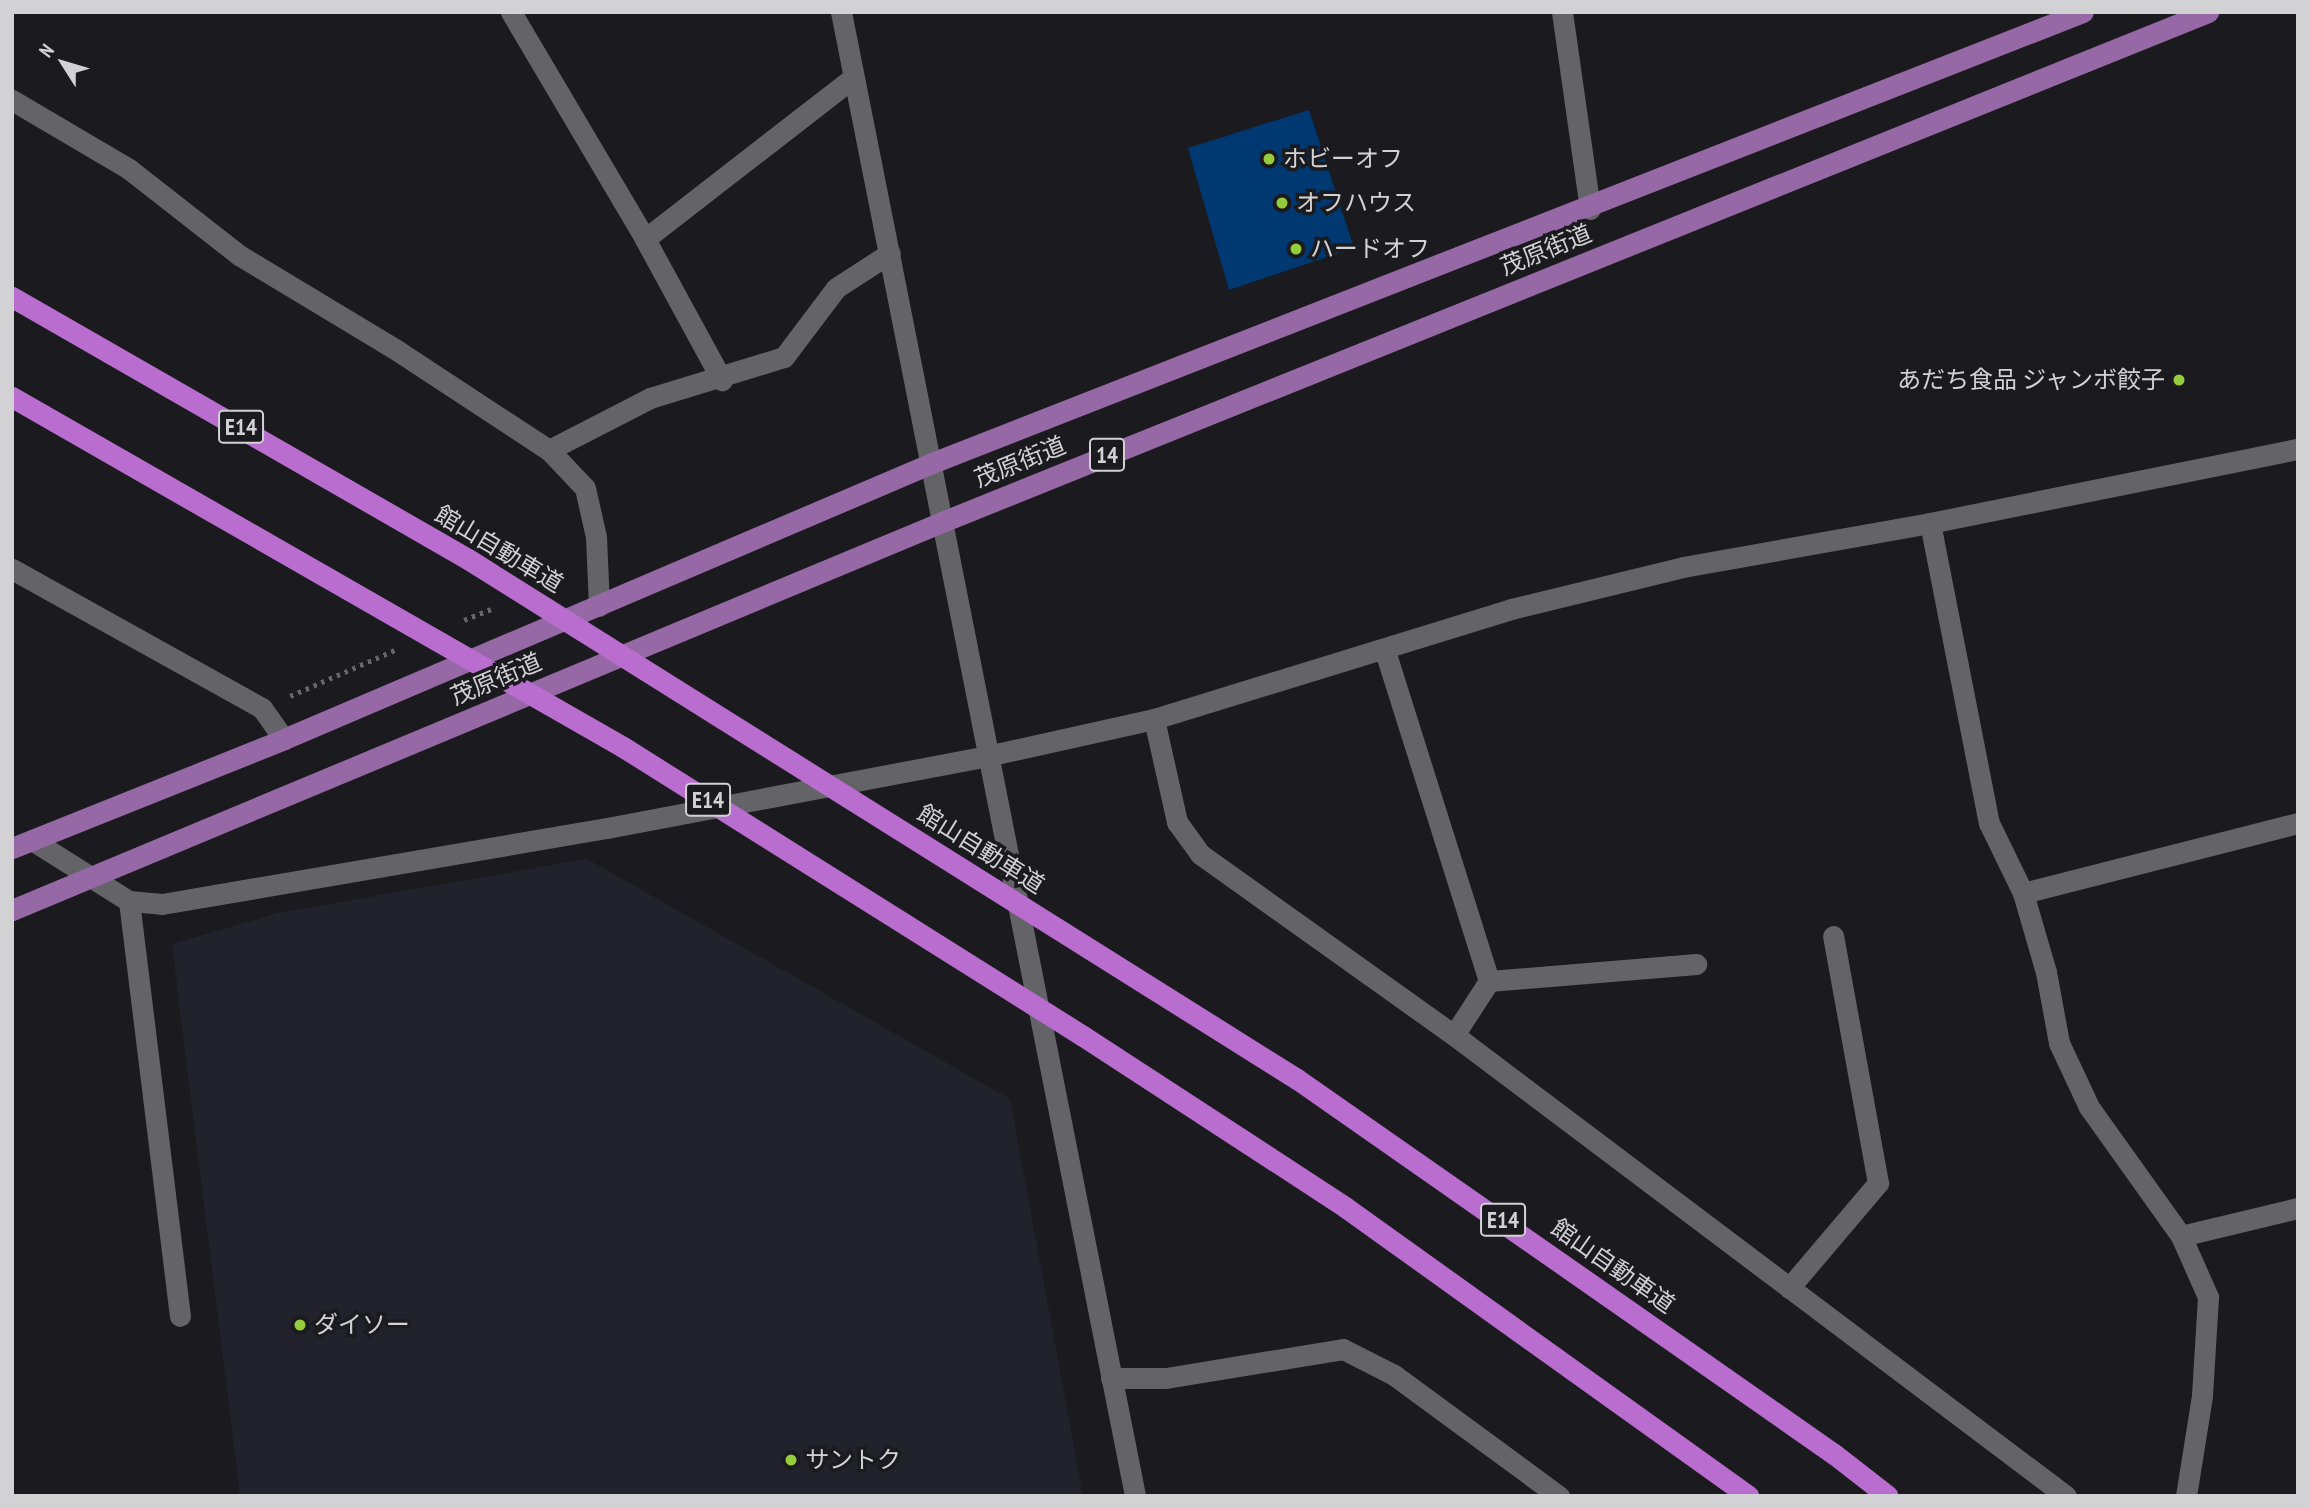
<!DOCTYPE html>
<meta charset="utf-8">
<style>
body{margin:0}
#map{position:relative;width:2310px;height:1508px;overflow:hidden;background:#1b1b1f;font-family:"PT Sans Narrow","Noto Sans JP",sans-serif}
div>[style]{position:absolute}
.built>*{inset:0;background:#22222c}
.building>*{inset:0;background:#003872}
.path>*{height:4.5px;margin-top:-2.25px;transform-origin:0;background:repeating-linear-gradient(90deg,#67676b 0 3.5px,transparent 0 8.5px)}
.minor>*{height:21px;margin:-10.5px;padding:0 10.5px;transform-origin:10.5px;border-radius:10.5px;background:#636368}
.major>*{height:21px;margin:-10.5px;padding:0 10.5px;transform-origin:10.5px;border-radius:10.5px;background:#9669a6}
.highway>*{height:21px;margin:-10.5px;padding:0 10.5px;transform-origin:10.5px;border-radius:10.5px;background:#b86dcf}
.dots>*{width:19px;height:19px;translate:-50% -50%;box-sizing:border-box;border:4px solid #1b1b1f;border-radius:50%}
span{translate:-50% -50%;white-space:nowrap;text-align:center;line-height:1.15;-webkit-text-stroke:7px #1b1b1f;paint-order:stroke}
.shield-label span{padding:2px 5px;background:#1b1b1f;border:2px solid;border-radius:5px;-webkit-text-stroke-width:0}
.shield-label{font-size:23px;color:#d2d2d5;font-weight:700}
.poi-label{font-size:24px;color:#d2d2d5}
.left{translate:0 -50%;text-align:left}
.right{translate:-100% -50%;text-align:right}
.street-label{font-size:24px;color:#d2d2d5}
.frame{position:absolute;inset:0;border:14px solid #d2d2d5;pointer-events:none}
.north{position:absolute;left:28px;top:28px;width:70px;height:70px;-webkit-text-stroke:5px #1b1b1f;paint-order:stroke;rotate:307deg;font-size:19px;font-weight:700;line-height:28px;text-align:center;color:#d2d2d5}
.north::after{content:'';display:block;margin:auto;width:24px;height:32px;background:#d2d2d5;clip-path:polygon(50% 0,100% 100%,50% 72%,0 100%)}
</style>
<div id="map">
<div class="built">
<i style="clip-path:polygon(587px 859px,1010px 1099px,1083px 1496px,240px 1496px,172px 944px,278px 913px)"></i>
</div>
<div class="building">
<i style="clip-path:polygon(1309px 110px,1354px 248px,1229px 290px,1188px 148px)"></i>
</div>
<div class="path">
<i style="left:464px;top:620px;width:29px;rotate:-22deg"></i>
<i style="left:290px;top:696px;width:115px;rotate:-23.7deg"></i>
</div>
<div class="minor">
<i style="left:511px;top:12px;width:264px;rotate:59.4deg"></i>
<i style="left:645px;top:239px;width:161px;rotate:61.4deg"></i>
<i style="left:841px;top:12px;width:1513px;rotate:78.79deg"></i>
<i style="left:1562px;top:12px;width:199px;rotate:81.9deg"></i>
<i style="left:12px;top:100px;width:136px;rotate:30.5deg"></i>
<i style="left:129px;top:169px;width:140px;rotate:38deg"></i>
<i style="left:239px;top:255px;width:186px;rotate:31.1deg"></i>
<i style="left:398px;top:351px;width:181px;rotate:33.3deg"></i>
<i style="left:549px;top:450px;width:52px;rotate:46.5deg"></i>
<i style="left:585px;top:488px;width:50px;rotate:77.3deg"></i>
<i style="left:596px;top:537px;width:69px;rotate:87.5deg"></i>
<i style="left:645px;top:239px;width:264px;rotate:-37.8deg"></i>
<i style="left:549px;top:450px;width:114px;rotate:-27.2deg"></i>
<i style="left:650px;top:398px;width:140px;rotate:-17deg"></i>
<i style="left:784px;top:357px;width:86px;rotate:-53deg"></i>
<i style="left:836px;top:288px;width:64px;rotate:-32.9deg"></i>
<i style="left:1930px;top:523px;width:306px;rotate:78.9deg"></i>
<i style="left:1989px;top:823px;width:78px;rotate:64.1deg"></i>
<i style="left:2023px;top:893px;width:82px;rotate:73.8deg"></i>
<i style="left:2046px;top:972px;width:72px;rotate:79.6deg"></i>
<i style="left:2059px;top:1043px;width:71px;rotate:64.9deg"></i>
<i style="left:2089px;top:1107px;width:158px;rotate:54.5deg"></i>
<i style="left:2181px;top:1236px;width:67px;rotate:66.1deg"></i>
<i style="left:2208px;top:1297px;width:99px;rotate:93.5deg"></i>
<i style="left:2202px;top:1396px;width:101px;rotate:99.1deg"></i>
<i style="left:12px;top:569px;width:286px;rotate:29.1deg"></i>
<i style="left:262px;top:708px;width:38px;rotate:55deg"></i>
<i style="left:1385px;top:651px;width:346px;rotate:72.5deg"></i>
<i style="left:1489px;top:981px;width:64px;rotate:122.9deg"></i>
<i style="left:1154px;top:719px;width:106px;rotate:77.4deg"></i>
<i style="left:1177px;top:822px;width:39px;rotate:54deg"></i>
<i style="left:1200px;top:854px;width:312px;rotate:35.5deg"></i>
<i style="left:1454px;top:1035px;width:766px;rotate:36.99deg"></i>
<i style="left:32px;top:840px;width:115px;rotate:32.2deg"></i>
<i style="left:129px;top:901px;width:33px;rotate:5deg"></i>
<i style="left:162px;top:904px;width:451px;rotate:-9.7deg"></i>
<i style="left:607px;top:828px;width:387px;rotate:-10.7deg"></i>
<i style="left:987px;top:756px;width:171px;rotate:-12.5deg"></i>
<i style="left:1154px;top:719px;width:374px;rotate:-17.1deg"></i>
<i style="left:1511px;top:609px;width:177px;rotate:-13.7deg"></i>
<i style="left:1683px;top:567px;width:251px;rotate:-10.1deg"></i>
<i style="left:1930px;top:523px;width:375px;rotate:-11.4deg"></i>
<i style="left:2023px;top:893px;width:284px;rotate:-14.3deg"></i>
<i style="left:129px;top:901px;width:418px;rotate:83deg"></i>
<i style="left:1489px;top:981px;width:208px;rotate:-4.7deg"></i>
<i style="left:2181px;top:1236px;width:120px;rotate:-13.5deg"></i>
<i style="left:1789px;top:1288px;width:138px;rotate:-49.7deg"></i>
<i style="left:1878px;top:1183px;width:251px;rotate:-100.3deg"></i>
<i style="left:1111px;top:1378px;width:55px"></i>
<i style="left:1166px;top:1378px;width:179px;rotate:-9.3deg"></i>
<i style="left:1343px;top:1349px;width:57px;rotate:27deg"></i>
<i style="left:1394px;top:1375px;width:205px;rotate:36.3deg"></i>
</div>
<div class="major">
<i style="left:12px;top:848px;width:293px;rotate:-21.8deg"></i>
<i style="left:284px;top:739px;width:704px;rotate:-23.07deg"></i>
<i style="left:932px;top:463px;width:1236px;rotate:-21.4deg"></i>
<i style="left:12px;top:910px;width:1008px;rotate:-22.65deg"></i>
<i style="left:942px;top:522px;width:1365px;rotate:-21.94deg"></i>
</div>
<div class="highway">
<i style="left:12px;top:297px;width:526px;rotate:29.88deg"></i>
<i style="left:468px;top:559px;width:979px;rotate:32.1deg"></i>
<i style="left:1297px;top:1079px;width:655px;rotate:34.93deg"></i>
<i style="left:1834px;top:1454px;width:68px;rotate:37.9deg"></i>
<i style="left:12px;top:397px;width:704px;rotate:29.81deg"></i>
<i style="left:623px;top:747px;width:543px;rotate:32.14deg"></i>
<i style="left:1083px;top:1036px;width:313px;rotate:33.1deg"></i>
<i style="left:1345px;top:1207px;width:496px;rotate:35.6deg"></i>
</div>
<div class="dots">
<i style="left:1269px;top:159px;background:#95cc3b"></i>
<i style="left:1282px;top:203px;background:#95cc3b"></i>
<i style="left:1296px;top:249px;background:#95cc3b"></i>
<i style="left:2179px;top:380px;background:#95cc3b"></i>
<i style="left:300px;top:1325px;background:#95cc3b"></i>
<i style="left:791px;top:1460px;background:#95cc3b"></i>
</div>
<div class="shield-label">
<span style="left:241px;top:427px">E14</span>
<span style="left:1107px;top:455px">14</span>
<span style="left:708px;top:800px">E14</span>
<span style="left:1503px;top:1220px">E14</span>
</div>
<div class="poi-label">
<span class="left" style="left:1283px;top:159px">ホビーオフ</span>
<span class="left" style="left:1296px;top:203px">オフハウス</span>
<span class="left" style="left:1310px;top:249px">ハードオフ</span>
<span class="right" style="left:2165px;top:380px">あだち食品 ジャンボ餃子</span>
<span class="left" style="left:314px;top:1325px">ダイソー</span>
<span class="left" style="left:805px;top:1460px">サントク</span>
</div>
<div class="street-label">
<span style="left:1546px;top:250px;rotate:-22deg">茂原街道</span>
<span style="left:1020px;top:462px;rotate:-22deg">茂原街道</span>
<span style="left:499px;top:549px;rotate:31deg">館山自動車道</span>
<span style="left:496px;top:679px;rotate:-23deg">茂原街道</span>
<span style="left:981px;top:849px;rotate:32deg">館山自動車道</span>
<span style="left:1613px;top:1266px;rotate:35deg">館山自動車道</span>
</div>
<div class="frame"></div>
<div class="north">N</div>
</div>
